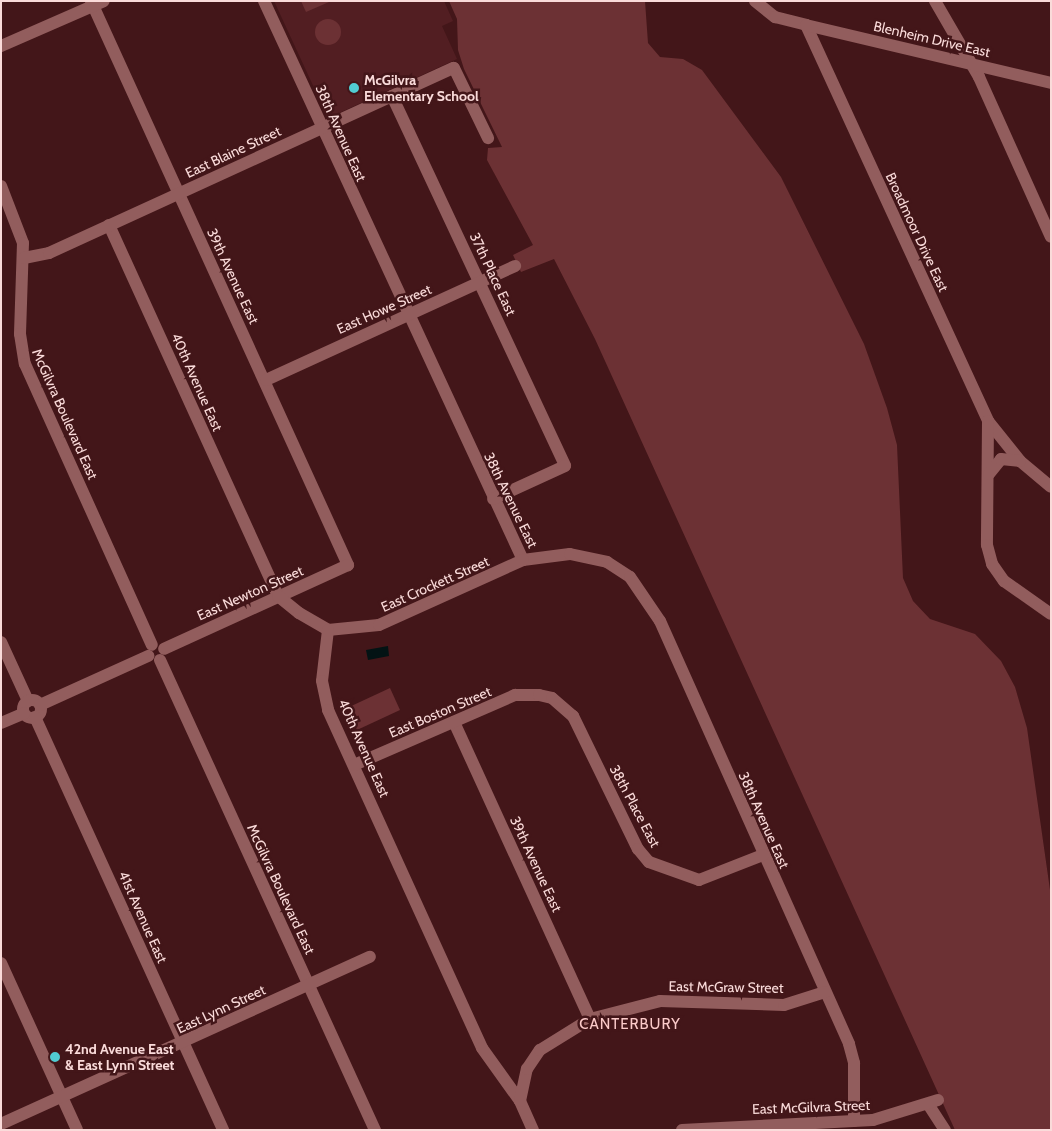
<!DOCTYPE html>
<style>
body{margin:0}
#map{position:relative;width:1052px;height:1131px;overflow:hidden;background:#431619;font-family:Cabin,sans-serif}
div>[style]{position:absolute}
.built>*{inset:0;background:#521e22}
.green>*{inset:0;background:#6c3134}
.round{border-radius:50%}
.water>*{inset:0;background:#031314}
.minor>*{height:12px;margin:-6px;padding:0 6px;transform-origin:6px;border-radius:6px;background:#925d5d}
.minor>.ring{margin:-6px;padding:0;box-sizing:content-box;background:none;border:12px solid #925d5d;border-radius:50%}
.dots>*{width:14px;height:14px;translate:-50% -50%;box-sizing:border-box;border:2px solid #431619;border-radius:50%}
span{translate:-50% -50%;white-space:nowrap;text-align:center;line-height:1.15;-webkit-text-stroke:5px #431619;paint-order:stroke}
.street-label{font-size:14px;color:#fadbda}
.poi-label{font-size:14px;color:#fadbda;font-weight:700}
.left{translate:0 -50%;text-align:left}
.neighbourhood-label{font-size:15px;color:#fccbca;letter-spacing:1px}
.frame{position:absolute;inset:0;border:2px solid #fadbda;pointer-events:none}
</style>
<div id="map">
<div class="built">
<i style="clip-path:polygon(274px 1px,444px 1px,453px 21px,442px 26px,457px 59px,328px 118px)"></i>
</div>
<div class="green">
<i style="clip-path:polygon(301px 1px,328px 1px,329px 2px,306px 12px)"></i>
<i style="clip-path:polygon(449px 1px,645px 1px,648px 43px,660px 57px,683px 59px,702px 70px,781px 177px,864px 344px,887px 408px,897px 445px,903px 578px,913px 601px,930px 619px,975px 634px,1001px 661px,1015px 687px,1027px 728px,1051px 897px,1051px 1130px,955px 1130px,595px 339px,554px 259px,521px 272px,513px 255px,533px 245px,487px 160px,488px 148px,502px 147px,464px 69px,458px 50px,457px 19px)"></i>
<i class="round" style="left:315px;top:19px;width:26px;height:26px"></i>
<i style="clip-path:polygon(390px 688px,400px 710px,357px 730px,347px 708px)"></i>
</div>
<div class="water">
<i style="clip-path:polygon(388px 646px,389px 656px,368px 660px,366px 650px)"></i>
</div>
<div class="minor">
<i style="left:91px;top:1px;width:620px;rotate:65.5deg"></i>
<i style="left:348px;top:565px;width:202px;rotate:155.5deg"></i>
<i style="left:264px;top:1px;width:616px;rotate:65.14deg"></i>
<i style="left:523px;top:560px;width:47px;rotate:-7.3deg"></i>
<i style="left:570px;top:554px;width:38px;rotate:12deg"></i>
<i style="left:607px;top:562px;width:27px;rotate:33deg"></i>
<i style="left:630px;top:577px;width:53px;rotate:55.7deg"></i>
<i style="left:660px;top:621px;width:463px;rotate:65.9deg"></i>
<i style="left:849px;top:1044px;width:20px;rotate:75deg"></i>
<i style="left:854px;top:1063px;width:58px;rotate:90deg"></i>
<i style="left:755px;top:1px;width:26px;rotate:39deg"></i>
<i style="left:775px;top:17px;width:32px;rotate:14deg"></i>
<i style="left:806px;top:25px;width:436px;rotate:65.3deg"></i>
<i style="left:988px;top:421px;width:51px;rotate:51.3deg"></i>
<i style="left:1020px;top:461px;width:40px;rotate:40deg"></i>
<i style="left:935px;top:1px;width:88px;rotate:59.9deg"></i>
<i style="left:979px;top:77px;width:175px;rotate:65.8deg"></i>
<i style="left:806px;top:25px;width:252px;rotate:13.3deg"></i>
<i style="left:1px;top:46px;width:112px;rotate:-23.6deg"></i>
<i style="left:392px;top:96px;width:408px;rotate:64.9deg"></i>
<i style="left:565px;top:466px;width:79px;rotate:155.4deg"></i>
<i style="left:1px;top:186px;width:61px;rotate:68.9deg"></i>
<i style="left:23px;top:243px;width:91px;rotate:91.9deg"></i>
<i style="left:20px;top:334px;width:30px;rotate:81deg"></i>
<i style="left:25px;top:364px;width:308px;rotate:65.7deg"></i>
<i style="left:109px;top:225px;width:408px;rotate:65.5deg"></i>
<i style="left:278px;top:596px;width:27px;rotate:39deg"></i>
<i style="left:299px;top:613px;width:34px;rotate:30deg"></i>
<i style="left:328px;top:630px;width:51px;rotate:-5.6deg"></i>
<i style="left:379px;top:625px;width:158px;rotate:-24.3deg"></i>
<i style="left:24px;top:258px;width:25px;rotate:-11deg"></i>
<i style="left:49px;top:253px;width:445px;rotate:-24.6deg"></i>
<i style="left:454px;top:68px;width:78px;rotate:64.1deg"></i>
<i style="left:266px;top:380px;width:274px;rotate:-24.6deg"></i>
<i style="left:988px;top:421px;width:124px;rotate:90.5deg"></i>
<i style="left:987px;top:545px;width:20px;rotate:75deg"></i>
<i style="left:992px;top:564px;width:21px;rotate:55deg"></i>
<i style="left:1004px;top:581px;width:57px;rotate:35.1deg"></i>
<i style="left:989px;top:474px;width:19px;rotate:-51deg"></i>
<i style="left:1001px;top:459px;width:19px;rotate:6deg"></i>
<i style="left:328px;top:630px;width:51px;rotate:96.7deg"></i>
<i style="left:322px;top:681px;width:30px;rotate:78deg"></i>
<i style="left:328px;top:710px;width:371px;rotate:65.5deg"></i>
<i style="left:482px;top:1048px;width:65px;rotate:54.4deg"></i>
<i style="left:520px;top:1101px;width:32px;rotate:66deg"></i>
<i style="left:1px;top:642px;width:65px;rotate:65.4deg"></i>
<i style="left:160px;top:660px;width:517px;rotate:65.42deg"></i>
<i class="ring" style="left:23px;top:700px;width:6px;height:6px"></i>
<i style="left:40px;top:705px;width:119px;rotate:-24.4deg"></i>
<i style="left:35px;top:717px;width:454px;rotate:65.5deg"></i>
<i style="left:454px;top:722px;width:327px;rotate:65.4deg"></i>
<i style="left:1px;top:723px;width:25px;rotate:-23deg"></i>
<i style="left:354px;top:765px;width:176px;rotate:-23.5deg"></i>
<i style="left:515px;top:695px;width:24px"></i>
<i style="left:539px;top:695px;width:13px;rotate:13deg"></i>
<i style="left:552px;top:698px;width:28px;rotate:41deg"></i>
<i style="left:573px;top:716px;width:148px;rotate:64deg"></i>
<i style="left:638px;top:849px;width:17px;rotate:50deg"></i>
<i style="left:649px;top:862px;width:53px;rotate:19.8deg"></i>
<i style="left:699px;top:880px;width:69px;rotate:-21.3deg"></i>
<i style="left:1px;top:963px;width:183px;rotate:65.5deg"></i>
<i style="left:520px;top:1101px;width:33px;rotate:-78deg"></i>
<i style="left:527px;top:1069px;width:23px;rotate:-56deg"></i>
<i style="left:540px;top:1050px;width:59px;rotate:-31.8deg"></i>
<i style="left:590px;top:1019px;width:72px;rotate:-14.4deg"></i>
<i style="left:660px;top:1001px;width:124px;rotate:1.8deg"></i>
<i style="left:784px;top:1005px;width:43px;rotate:-17.6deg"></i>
<i style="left:928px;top:1104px;width:31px;rotate:57deg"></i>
<i style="left:1px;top:1124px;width:405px;rotate:-24.4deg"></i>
<i style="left:682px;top:1130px;width:191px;rotate:-3deg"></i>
<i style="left:873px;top:1120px;width:68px;rotate:-17.1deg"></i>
</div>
<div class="dots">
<i style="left:354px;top:88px;background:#51ccd2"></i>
<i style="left:55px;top:1057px;background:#51ccd2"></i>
</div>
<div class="street-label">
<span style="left:932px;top:39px;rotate:13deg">Blenheim Drive East</span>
<span style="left:341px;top:133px;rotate:66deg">38th Avenue East</span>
<span style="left:233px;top:152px;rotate:-25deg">East Blaine Street</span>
<span style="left:917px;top:232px;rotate:65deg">Broadmoor Drive East</span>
<span style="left:493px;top:274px;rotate:65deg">37th Place East</span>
<span style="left:233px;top:276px;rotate:65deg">39th Avenue East</span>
<span style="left:384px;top:309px;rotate:-24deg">East Howe Street</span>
<span style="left:197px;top:382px;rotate:66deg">40th Avenue East</span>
<span style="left:65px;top:414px;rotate:66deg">McGilvra Boulevard East</span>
<span style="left:511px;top:500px;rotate:64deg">38th Avenue East</span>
<span style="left:435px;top:584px;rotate:-24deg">East Crockett Street</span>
<span style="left:250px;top:593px;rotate:-24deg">East Newton Street</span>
<span style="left:440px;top:712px;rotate:-23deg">East Boston Street</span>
<span style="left:364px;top:748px;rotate:66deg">40th Avenue East</span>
<span style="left:635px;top:806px;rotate:62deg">38th Place East</span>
<span style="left:764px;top:820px;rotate:66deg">38th Avenue East</span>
<span style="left:536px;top:864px;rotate:65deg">39th Avenue East</span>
<span style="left:281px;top:889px;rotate:65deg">McGilvra Boulevard East</span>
<span style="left:143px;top:917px;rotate:66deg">41st Avenue East</span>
<span style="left:726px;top:987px;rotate:1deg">East McGraw Street</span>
<span style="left:221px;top:1009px;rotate:-25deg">East Lynn Street</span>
<span style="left:811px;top:1107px;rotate:-2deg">East McGilvra Street</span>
</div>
<div class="poi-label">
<span class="left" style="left:364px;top:88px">McGilvra<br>Elementary School</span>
<span class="left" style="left:65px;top:1057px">42nd Avenue East<br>&amp; East Lynn Street</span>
</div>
<div class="neighbourhood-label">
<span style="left:630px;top:1025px">CANTERBURY</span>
</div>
<div class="frame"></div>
</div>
